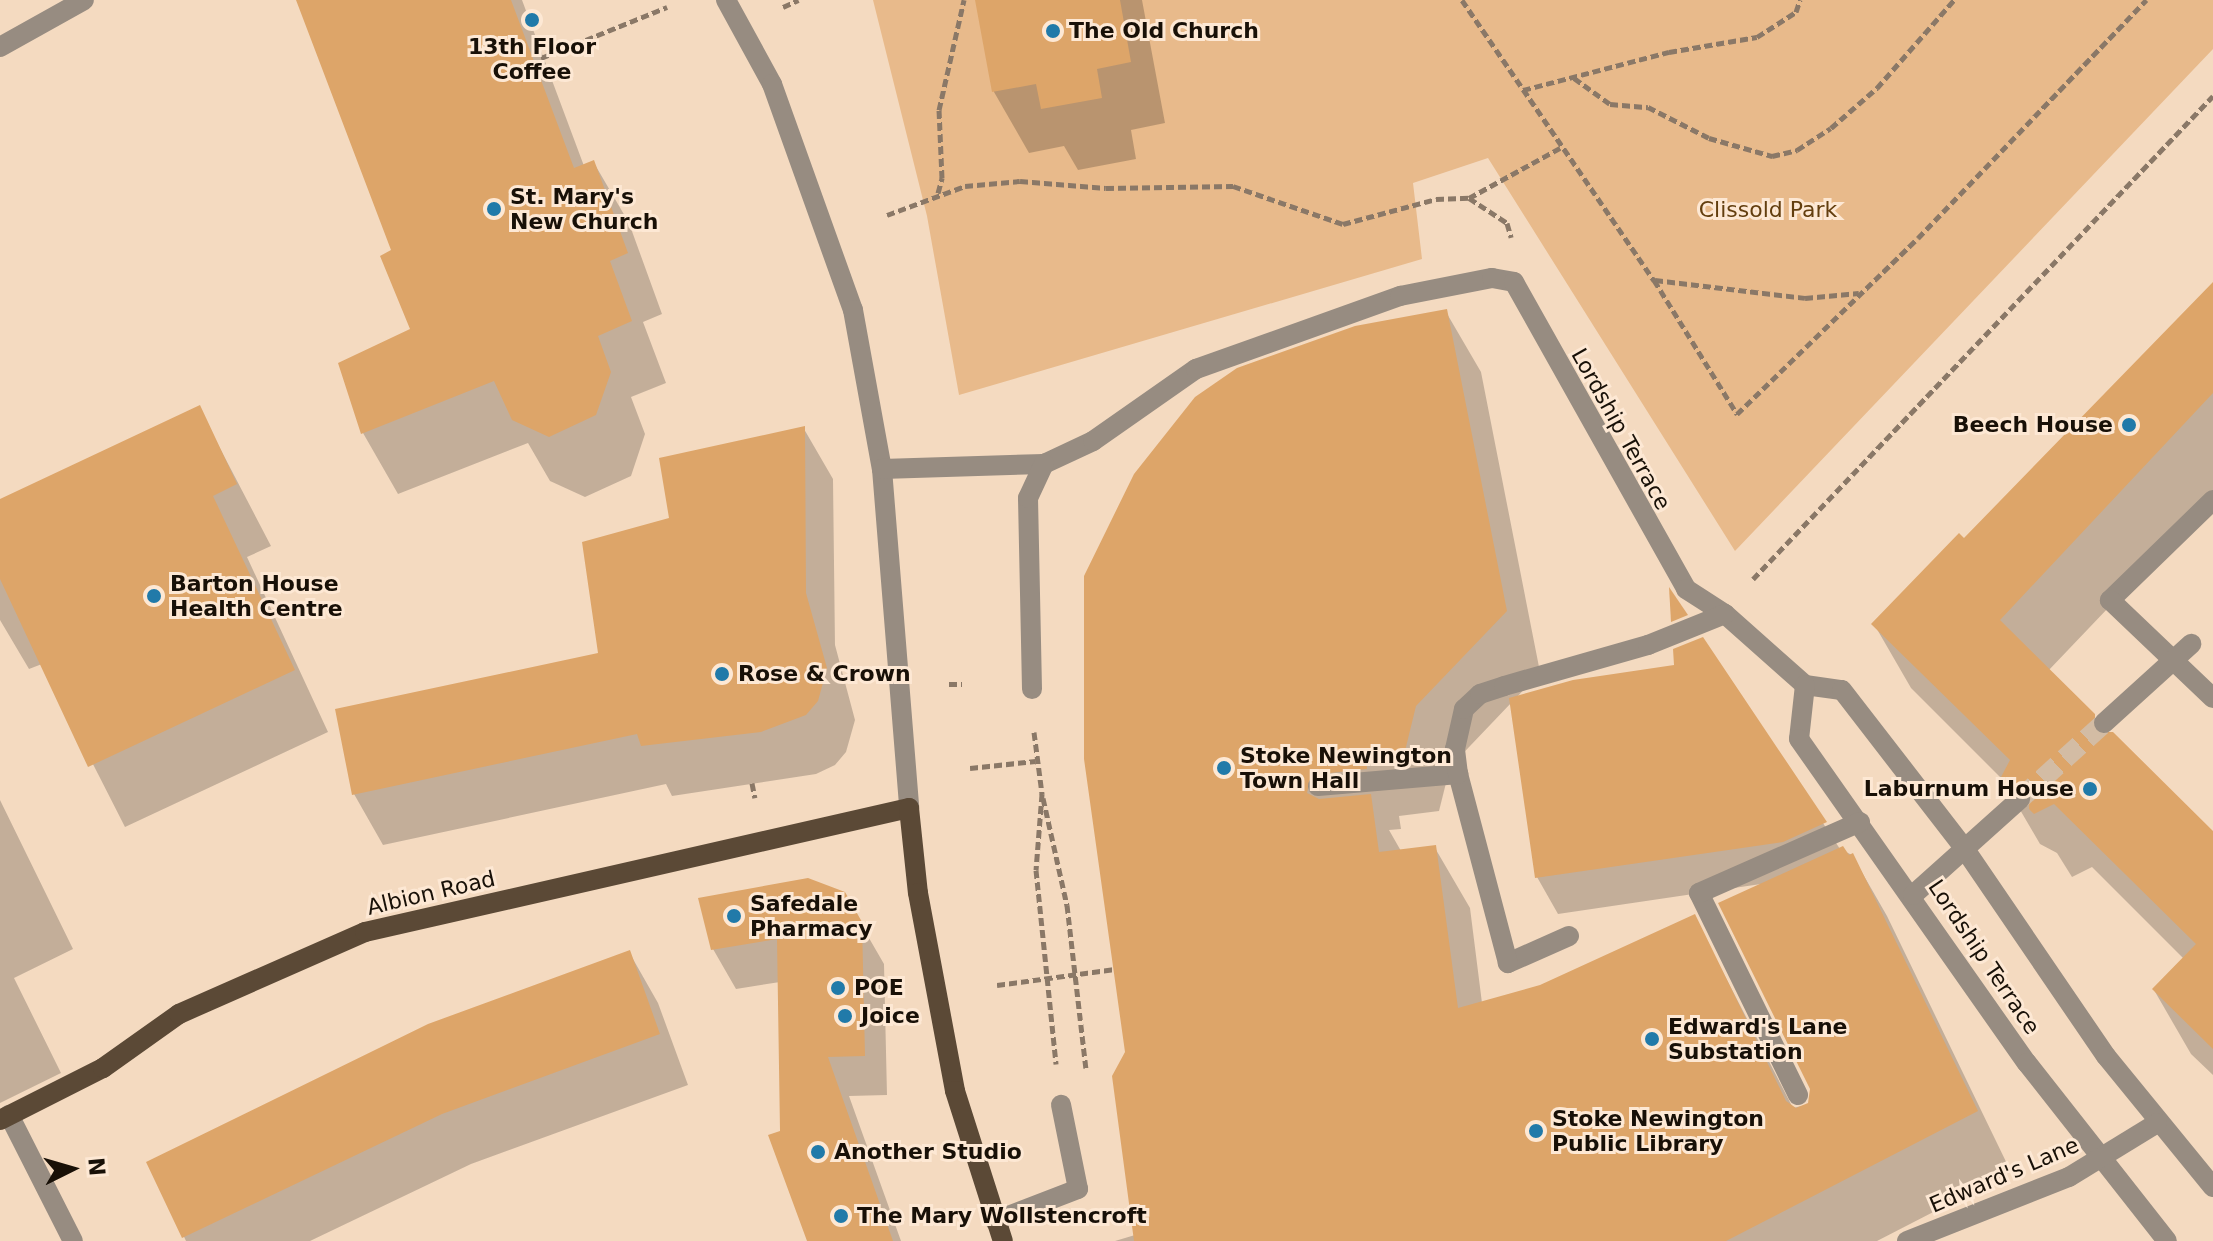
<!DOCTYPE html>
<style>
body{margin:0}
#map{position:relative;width:2213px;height:1241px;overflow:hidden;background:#f4dac0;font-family:"DejaVu Sans",sans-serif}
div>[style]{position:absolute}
.green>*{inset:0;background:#e8ba8b}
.shadow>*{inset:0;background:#0003}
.building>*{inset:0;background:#dda569}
.minor-tunnel>*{height:20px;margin-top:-10px;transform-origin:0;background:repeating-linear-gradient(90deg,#d3bca4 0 20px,transparent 0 30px)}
.path>*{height:5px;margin-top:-2.5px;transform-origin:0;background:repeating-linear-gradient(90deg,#8a7867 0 8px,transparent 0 12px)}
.minor>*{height:20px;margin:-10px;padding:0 10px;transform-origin:10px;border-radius:10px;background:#978c81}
.major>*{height:20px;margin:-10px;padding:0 10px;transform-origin:10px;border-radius:10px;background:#5b4936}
.dots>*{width:22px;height:22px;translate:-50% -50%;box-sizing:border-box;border:4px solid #fde8d4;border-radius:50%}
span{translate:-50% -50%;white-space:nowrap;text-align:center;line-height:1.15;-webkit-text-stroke:6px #fde8d4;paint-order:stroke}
.poi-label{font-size:22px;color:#181007;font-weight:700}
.left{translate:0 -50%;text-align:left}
.right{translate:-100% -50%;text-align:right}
.park-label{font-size:22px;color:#633e0e}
.street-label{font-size:22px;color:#181007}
.north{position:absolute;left:32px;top:1129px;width:80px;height:80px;-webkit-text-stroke:6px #fde8d4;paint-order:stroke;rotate:85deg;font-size:22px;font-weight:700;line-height:32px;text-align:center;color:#181007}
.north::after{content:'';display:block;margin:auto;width:28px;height:36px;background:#181007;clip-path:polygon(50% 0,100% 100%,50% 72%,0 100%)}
</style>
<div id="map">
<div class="green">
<i style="clip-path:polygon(873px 0,2213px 0,2213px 49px,1735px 551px,1488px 158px,1413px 183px,1422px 259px,959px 395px,927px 216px)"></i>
</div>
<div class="shadow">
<i style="clip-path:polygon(298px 0,522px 0,584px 166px,594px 163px,629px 223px,662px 314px,643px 322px,666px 383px,631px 397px,645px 434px,631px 476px,585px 497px,550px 481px,528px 443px,398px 494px,363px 433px,413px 330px,394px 251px)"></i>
<i style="clip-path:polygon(977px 0,1142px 0,1165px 123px,1131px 130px,1136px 159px,1078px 170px,1064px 146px,1029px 153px,994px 92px)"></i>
<i style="clip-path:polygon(2213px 285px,2213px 498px,2048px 671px,2093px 715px,2104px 734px,2213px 834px,2213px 1075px,2191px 1054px,2154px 990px,2184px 959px,2092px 867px,2072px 877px,2057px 853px,2040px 844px,2002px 779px,1911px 688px,1874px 624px,1964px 541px)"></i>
<i style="clip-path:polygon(evenodd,1446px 312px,1481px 372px,1540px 672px,1516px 698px,1676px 667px,1702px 639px,1840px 849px,1852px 855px,1887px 916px,2011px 1172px,1877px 1241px,1115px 1241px,1135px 1235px,1127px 1052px,1446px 312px,1512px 702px,1537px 877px,1558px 914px,1761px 884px,1812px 1089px,1810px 1104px,1793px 1108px,1694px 916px,1541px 987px,1482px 1003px,1470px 908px,1435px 848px,1401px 851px,1389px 830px,1401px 829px,1399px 816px,1439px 811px,1450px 767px,1512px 702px)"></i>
<i style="clip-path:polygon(199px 408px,271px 546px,247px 557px,328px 732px,125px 827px,42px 664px,29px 669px,0 620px,0 501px)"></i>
<i style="clip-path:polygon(804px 429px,833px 479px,835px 645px,855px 720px,846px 752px,835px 765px,816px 774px,672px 796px,666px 784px,383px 845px,354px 794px,600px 655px,671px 520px)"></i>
<i style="clip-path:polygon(0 800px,73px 949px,14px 978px,61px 1073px,0 1103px)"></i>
<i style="clip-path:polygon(843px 893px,884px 964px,887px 1095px,849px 1096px,901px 1241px,809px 1241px,782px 1132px,780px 982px,736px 989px,713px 949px)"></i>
<i style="clip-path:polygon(629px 952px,658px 1003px,688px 1085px,471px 1164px,310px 1241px,186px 1241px,149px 1163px)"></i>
</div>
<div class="building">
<i style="clip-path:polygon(296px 0,511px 0,574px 168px,594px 160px,628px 253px,610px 261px,632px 321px,598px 336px,611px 372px,596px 415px,549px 437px,512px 420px,494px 381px,361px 434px,338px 363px,410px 329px,380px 256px,391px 250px)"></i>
<i style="clip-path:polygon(975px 0,1120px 0,1131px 62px,1097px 69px,1102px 98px,1041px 109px,1036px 84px,992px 92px)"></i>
<i style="clip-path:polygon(2213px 282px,2213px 393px,2000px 620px,2095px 714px,2095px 732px,2113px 732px,2213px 831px,2213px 1049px,2152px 989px,2196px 944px,2054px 804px,2034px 814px,2029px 809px,2029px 790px,2011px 790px,2000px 779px,2010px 760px,1871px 624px,1959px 533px,1964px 538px)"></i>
<i style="clip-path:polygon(1447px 309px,1507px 611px,1416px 706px,1405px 751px,1366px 756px,1367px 769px,1311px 775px,1307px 793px,1319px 799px,1371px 794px,1379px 852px,1436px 845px,1458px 1008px,1540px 985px,1695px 914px,1786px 1101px,1796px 1108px,1808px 1103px,1810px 1089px,1718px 903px,1843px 846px,1849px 855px,1853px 853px,1978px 1111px,1726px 1241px,1134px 1241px,1112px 1076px,1125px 1052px,1084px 759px,1084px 576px,1134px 474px,1195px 397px,1237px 368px,1355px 326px)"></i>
<i style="clip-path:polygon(200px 405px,237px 484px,213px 496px,295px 670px,88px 767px,0 579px,0 499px)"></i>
<i style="clip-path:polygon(805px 426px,806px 593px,827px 668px,818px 701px,806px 715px,761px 732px,641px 746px,637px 734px,352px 795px,335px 709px,598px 653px,582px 542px,669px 518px,659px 458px)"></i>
<i style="clip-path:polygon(1669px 587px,1688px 615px,1671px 622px)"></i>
<i style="clip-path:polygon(1703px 637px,1827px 822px,1783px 842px,1535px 878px,1509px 698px,1573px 680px,1674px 665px,1673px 649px)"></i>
<i style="clip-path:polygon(808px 878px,845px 892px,862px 922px,865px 1056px,828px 1057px,893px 1241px,807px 1241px,768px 1135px,780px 1131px,777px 939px,711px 950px,698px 898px)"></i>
<i style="clip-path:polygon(630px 950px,660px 1034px,442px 1114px,182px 1238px,146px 1162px,428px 1024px)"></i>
</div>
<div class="minor-tunnel">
<i style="left:2020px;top:799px;width:113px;rotate:-42.1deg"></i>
</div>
<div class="path">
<i style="left:1462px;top:0;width:340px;rotate:55.6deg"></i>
<i style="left:1654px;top:280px;width:158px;rotate:58.2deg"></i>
<i style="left:1737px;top:414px;width:252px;rotate:-44.2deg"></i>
<i style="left:1918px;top:238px;width:330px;rotate:-46.2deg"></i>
<i style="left:783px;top:7px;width:17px;rotate:-24deg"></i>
<i style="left:541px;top:58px;width:136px;rotate:-22deg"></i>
<i style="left:1574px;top:78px;width:44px;rotate:35.8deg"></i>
<i style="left:1610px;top:104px;width:38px;rotate:5deg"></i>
<i style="left:1648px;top:107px;width:68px;rotate:26.9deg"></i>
<i style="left:1709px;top:138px;width:66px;rotate:15.9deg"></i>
<i style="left:1772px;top:156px;width:26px;rotate:-13deg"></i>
<i style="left:1797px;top:150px;width:40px;rotate:-32.9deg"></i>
<i style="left:1831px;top:128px;width:61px;rotate:-41deg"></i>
<i style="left:1877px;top:88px;width:117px;rotate:-48.8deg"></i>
<i style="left:1523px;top:90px;width:151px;rotate:-14.6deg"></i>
<i style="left:1669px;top:52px;width:89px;rotate:-9.7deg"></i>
<i style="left:1757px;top:37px;width:46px;rotate:-32.7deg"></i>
<i style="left:1796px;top:12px;width:13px;rotate:-72deg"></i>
<i style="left:938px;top:193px;width:16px;rotate:-75deg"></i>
<i style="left:942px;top:178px;width:68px;rotate:-92.5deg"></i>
<i style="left:939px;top:110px;width:113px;rotate:-77.2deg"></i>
<i style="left:1469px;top:198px;width:45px;rotate:33.3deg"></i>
<i style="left:1507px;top:223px;width:15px;rotate:74deg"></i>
<i style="left:887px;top:215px;width:83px;rotate:-20.4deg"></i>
<i style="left:965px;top:186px;width:55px;rotate:-5.2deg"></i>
<i style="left:1020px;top:181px;width:86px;rotate:4.7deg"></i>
<i style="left:1106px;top:188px;width:127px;rotate:-0.9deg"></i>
<i style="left:1233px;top:186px;width:116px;rotate:19.1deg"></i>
<i style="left:1343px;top:224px;width:96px;rotate:-15deg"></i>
<i style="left:1436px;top:199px;width:33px;rotate:-2deg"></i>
<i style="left:1469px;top:198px;width:104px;rotate:-28.8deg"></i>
<i style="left:1655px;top:280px;width:151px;rotate:6.8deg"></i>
<i style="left:1805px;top:298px;width:54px;rotate:-5.3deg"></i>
<i style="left:1753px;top:579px;width:667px;rotate:-46.4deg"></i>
<i style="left:949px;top:684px;width:13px"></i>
<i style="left:1034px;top:732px;width:63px;rotate:82.6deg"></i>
<i style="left:1042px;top:794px;width:76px;rotate:94.5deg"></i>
<i style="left:1036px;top:870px;width:195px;rotate:84.1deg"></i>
<i style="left:970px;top:768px;width:66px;rotate:-6.1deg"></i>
<i style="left:752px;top:783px;width:15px;rotate:79deg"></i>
<i style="left:1043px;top:798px;width:110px;rotate:77.4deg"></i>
<i style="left:1067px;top:905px;width:164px;rotate:83.4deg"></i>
<i style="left:997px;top:985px;width:119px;rotate:-7.7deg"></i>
</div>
<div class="minor">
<i style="left:726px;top:0;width:96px;rotate:61.3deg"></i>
<i style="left:772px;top:84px;width:240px;rotate:70.3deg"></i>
<i style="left:853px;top:310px;width:162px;rotate:79.7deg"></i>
<i style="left:882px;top:469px;width:340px;rotate:85.4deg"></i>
<i style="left:0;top:47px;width:96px;rotate:-29.2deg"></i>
<i style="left:882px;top:469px;width:162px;rotate:-1.8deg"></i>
<i style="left:1044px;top:464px;width:54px;rotate:-25.1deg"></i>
<i style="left:1093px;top:441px;width:126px;rotate:-35deg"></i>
<i style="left:1196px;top:369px;width:217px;rotate:-19.7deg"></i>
<i style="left:1400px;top:296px;width:94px;rotate:-11.1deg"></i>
<i style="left:1492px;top:278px;width:22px;rotate:10deg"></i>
<i style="left:1514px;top:282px;width:352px;rotate:60.7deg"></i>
<i style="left:1686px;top:589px;width:46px;rotate:32.7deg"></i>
<i style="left:1725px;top:614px;width:107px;rotate:41.6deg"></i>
<i style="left:1805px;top:685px;width:37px;rotate:8deg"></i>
<i style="left:1842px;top:690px;width:200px;rotate:52.3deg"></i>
<i style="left:1964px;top:848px;width:252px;rotate:55.7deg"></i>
<i style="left:2106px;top:1056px;width:169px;rotate:50.8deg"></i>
<i style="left:2213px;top:500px;width:144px;rotate:135.8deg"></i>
<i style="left:2110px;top:600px;width:142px;rotate:43.6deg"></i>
<i style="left:1805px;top:685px;width:54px;rotate:96.3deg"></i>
<i style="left:1799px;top:739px;width:396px;rotate:54.9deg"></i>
<i style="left:2027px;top:1063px;width:226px;rotate:51.8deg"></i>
<i style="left:1032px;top:689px;width:191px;rotate:-91.2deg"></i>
<i style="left:1028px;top:498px;width:38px;rotate:-65deg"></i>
<i style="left:2104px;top:723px;width:118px;rotate:-42.2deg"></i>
<i style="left:1318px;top:786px;width:141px;rotate:-4.9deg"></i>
<i style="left:1913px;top:895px;width:144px;rotate:-41.9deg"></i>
<i style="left:1569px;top:936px;width:67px;rotate:156.1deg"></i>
<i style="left:1508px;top:963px;width:196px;rotate:-104.8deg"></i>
<i style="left:1458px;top:774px;width:25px;rotate:-97deg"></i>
<i style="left:1455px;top:749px;width:41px;rotate:-77.3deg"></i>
<i style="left:1464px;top:709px;width:22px;rotate:-43deg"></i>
<i style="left:1480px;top:694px;width:25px;rotate:-18deg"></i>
<i style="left:1504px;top:686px;width:150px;rotate:-15.9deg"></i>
<i style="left:1648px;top:645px;width:83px;rotate:-21.9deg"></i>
<i style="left:1798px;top:1095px;width:225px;rotate:-116.1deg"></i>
<i style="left:1699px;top:893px;width:176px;rotate:-23.8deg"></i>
<i style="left:9px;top:1115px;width:141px;rotate:63.1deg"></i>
<i style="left:995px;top:1221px;width:89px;rotate:-21.1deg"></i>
<i style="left:1078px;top:1189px;width:86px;rotate:-101.4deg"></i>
<i style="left:1907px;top:1241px;width:174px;rotate:-21.6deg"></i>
<i style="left:2069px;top:1177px;width:103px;rotate:-31.5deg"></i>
</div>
<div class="major">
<i style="left:0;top:1120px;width:115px;rotate:-26.8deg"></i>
<i style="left:103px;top:1068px;width:93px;rotate:-35.4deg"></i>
<i style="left:179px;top:1014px;width:203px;rotate:-23.8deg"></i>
<i style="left:365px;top:932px;width:558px;rotate:-12.84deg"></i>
<i style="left:909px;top:808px;width:85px;rotate:84deg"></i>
<i style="left:918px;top:893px;width:201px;rotate:79.4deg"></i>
<i style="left:955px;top:1091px;width:157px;rotate:72.3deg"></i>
</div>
<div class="dots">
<i style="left:532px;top:20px;background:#217aa9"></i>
<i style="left:1053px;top:31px;background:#217aa9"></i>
<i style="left:494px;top:209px;background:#217aa9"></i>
<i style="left:2129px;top:425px;background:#217aa9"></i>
<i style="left:154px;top:596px;background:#217aa9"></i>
<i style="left:722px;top:674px;background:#217aa9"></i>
<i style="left:1224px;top:768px;background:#217aa9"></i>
<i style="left:2090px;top:789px;background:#217aa9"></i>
<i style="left:734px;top:916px;background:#217aa9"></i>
<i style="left:838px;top:988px;background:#217aa9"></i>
<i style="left:845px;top:1016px;background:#217aa9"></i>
<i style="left:1652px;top:1039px;background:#217aa9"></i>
<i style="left:1536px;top:1131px;background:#217aa9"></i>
<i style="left:818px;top:1152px;background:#217aa9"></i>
<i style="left:841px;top:1216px;background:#217aa9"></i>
</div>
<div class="poi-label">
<span class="left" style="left:1069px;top:31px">The Old Church</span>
<span style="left:532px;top:59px">13th Floor<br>Coffee</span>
<span class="left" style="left:510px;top:209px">St. Mary's<br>New Church</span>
<span class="right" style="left:2113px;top:425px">Beech House</span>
<span class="left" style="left:170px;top:596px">Barton House<br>Health Centre</span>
<span class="left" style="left:738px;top:674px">Rose &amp; Crown</span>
<span class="left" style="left:1240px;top:768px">Stoke Newington<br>Town Hall</span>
<span class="right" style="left:2074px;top:789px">Laburnum House</span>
<span class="left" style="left:750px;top:916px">Safedale<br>Pharmacy</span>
<span class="left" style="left:854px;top:988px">POE</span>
<span class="left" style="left:861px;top:1016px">Joice</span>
<span class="left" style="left:1668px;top:1039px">Edward's Lane<br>Substation</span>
<span class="left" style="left:1552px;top:1131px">Stoke Newington<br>Public Library</span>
<span class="left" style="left:834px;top:1152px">Another Studio</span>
<span class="left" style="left:857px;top:1216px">The Mary Wollstencroft</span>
</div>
<div class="park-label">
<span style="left:1768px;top:210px">Clissold Park</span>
</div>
<div class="street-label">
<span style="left:1621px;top:429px;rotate:61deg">Lordship Terrace</span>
<span style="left:431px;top:893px;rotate:-13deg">Albion Road</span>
<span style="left:1984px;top:957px;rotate:56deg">Lordship Terrace</span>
<span style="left:2004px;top:1175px;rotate:-23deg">Edward's Lane</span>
</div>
<div class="north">N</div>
</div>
